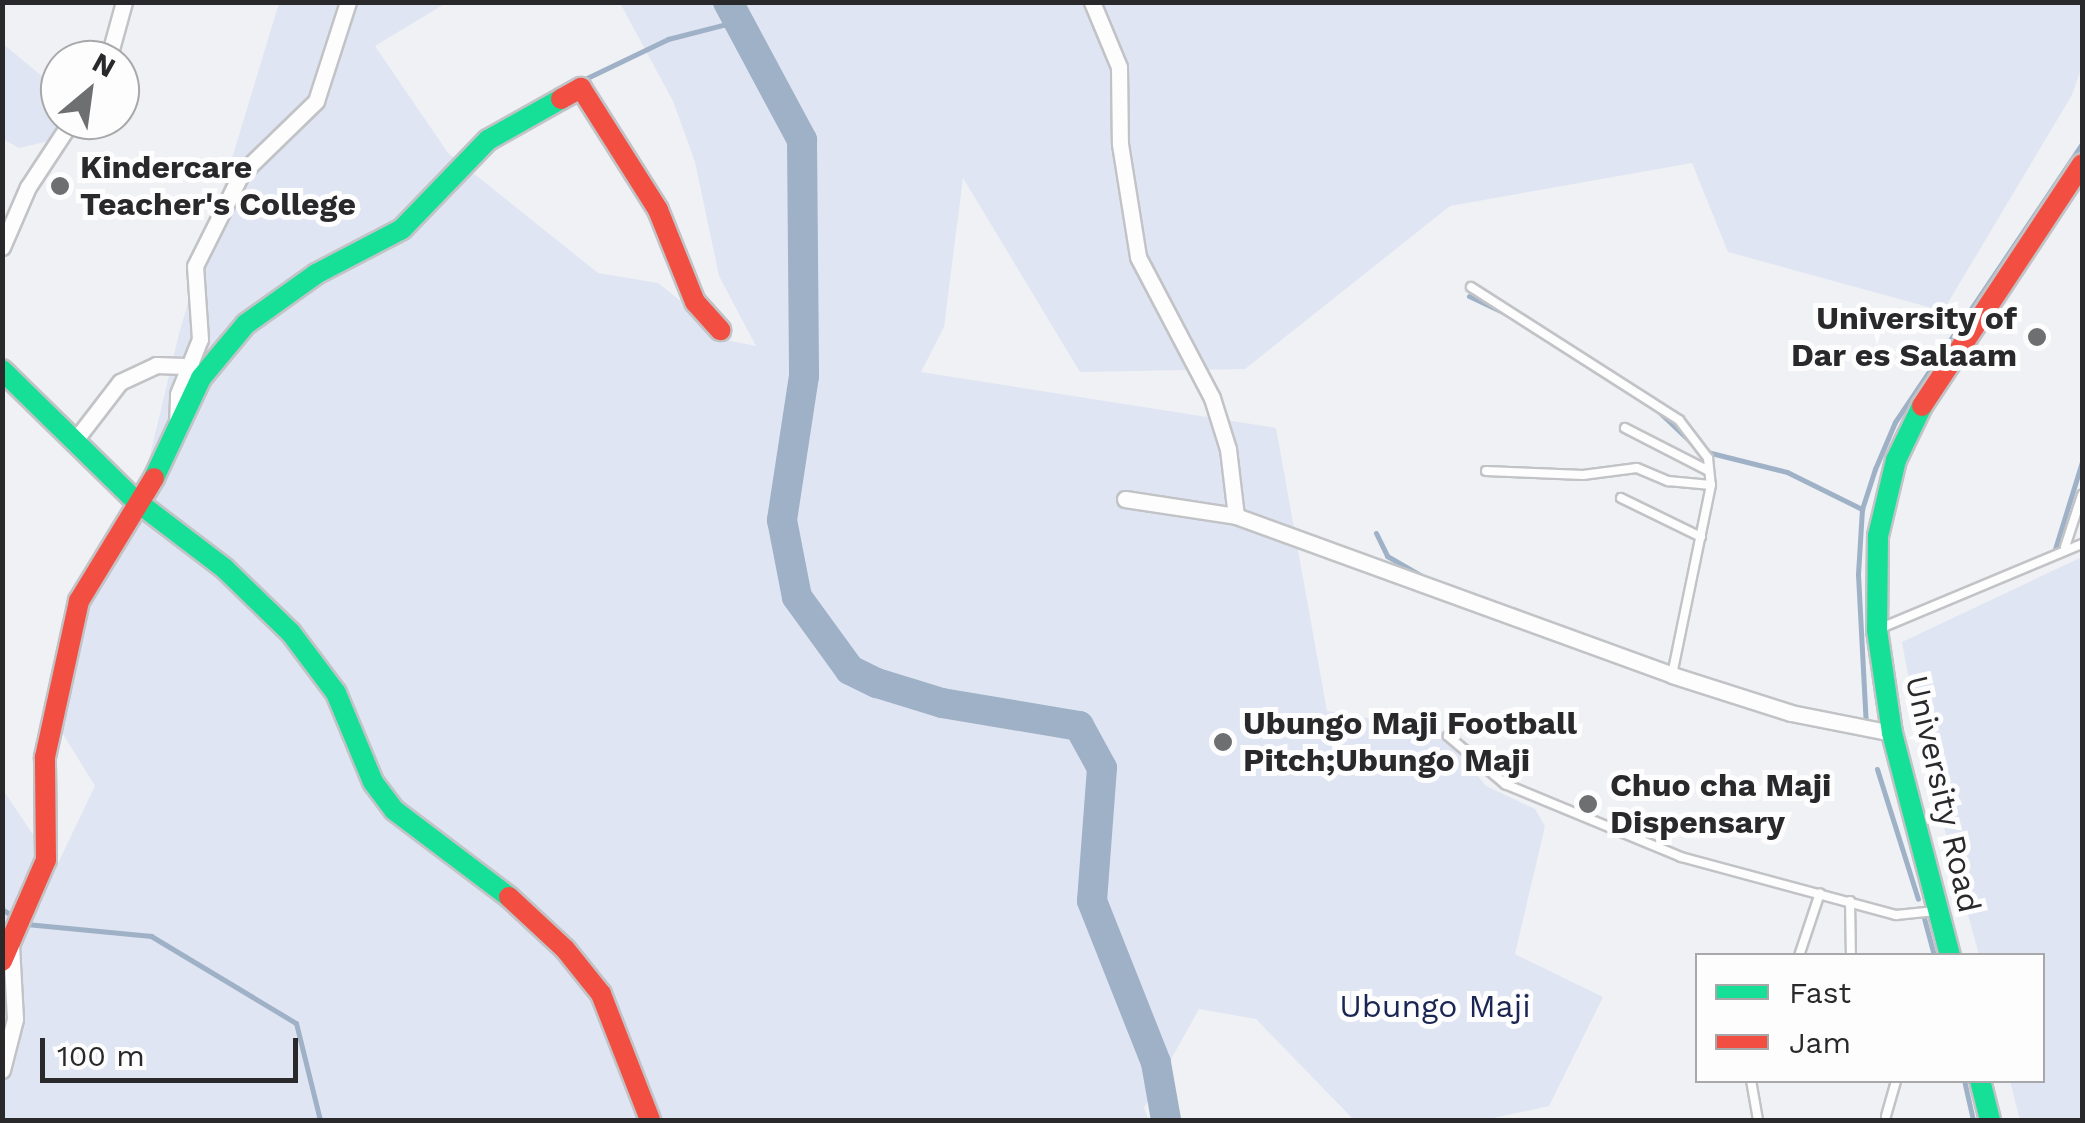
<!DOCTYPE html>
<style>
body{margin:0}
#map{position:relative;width:2085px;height:1123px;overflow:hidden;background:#eff1f4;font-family:"Work Sans",sans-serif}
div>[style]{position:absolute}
.green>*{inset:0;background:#e0e5f3}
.stream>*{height:5px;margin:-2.5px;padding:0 2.5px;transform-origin:2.5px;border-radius:2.5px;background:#9eb1c6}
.river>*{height:30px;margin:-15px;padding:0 15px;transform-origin:15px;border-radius:15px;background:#9eb1c6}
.roads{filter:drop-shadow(2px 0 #c2c3c6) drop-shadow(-2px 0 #c2c3c6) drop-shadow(0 2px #c2c3c6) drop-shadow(0 -2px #c2c3c6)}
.lane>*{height:8px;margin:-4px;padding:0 4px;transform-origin:4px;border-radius:4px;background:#fdfdfd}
.street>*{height:15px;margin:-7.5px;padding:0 7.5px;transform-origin:7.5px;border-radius:7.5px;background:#fdfdfd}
.fast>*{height:20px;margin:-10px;padding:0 10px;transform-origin:10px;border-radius:10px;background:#16e098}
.jam>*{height:20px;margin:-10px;padding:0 10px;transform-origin:10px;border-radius:10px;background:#f24e42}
.dots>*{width:28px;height:28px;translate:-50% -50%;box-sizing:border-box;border:5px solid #fdfdfe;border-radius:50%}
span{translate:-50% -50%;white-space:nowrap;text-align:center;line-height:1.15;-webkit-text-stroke:10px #fdfdfe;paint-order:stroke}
.poi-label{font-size:32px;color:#29292b;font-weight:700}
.left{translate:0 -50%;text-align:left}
.right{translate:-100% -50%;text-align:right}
.street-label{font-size:32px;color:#29292b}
.park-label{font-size:32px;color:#1a2552}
.frame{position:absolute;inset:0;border:5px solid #29292b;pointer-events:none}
.legend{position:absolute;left:1695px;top:953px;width:350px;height:130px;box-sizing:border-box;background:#fdfdfe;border:2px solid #a8a8aa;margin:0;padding:12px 18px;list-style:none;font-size:30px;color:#29292b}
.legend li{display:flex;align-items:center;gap:20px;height:50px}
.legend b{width:50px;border:2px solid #a8a8aa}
.north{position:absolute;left:40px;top:40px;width:100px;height:100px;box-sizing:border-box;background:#fdfdfe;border:2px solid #a8a8aa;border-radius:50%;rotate:29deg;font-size:28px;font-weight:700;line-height:40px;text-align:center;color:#29292b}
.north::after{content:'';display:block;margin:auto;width:35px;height:45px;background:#6e6f71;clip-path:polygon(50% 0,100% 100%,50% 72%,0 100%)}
.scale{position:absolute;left:40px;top:1038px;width:258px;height:45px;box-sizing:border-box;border:5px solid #29292b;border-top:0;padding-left:12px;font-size:30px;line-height:35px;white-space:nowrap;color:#29292b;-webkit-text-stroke:8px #fdfdfe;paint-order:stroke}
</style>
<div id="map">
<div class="green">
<i style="clip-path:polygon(279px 3px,446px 3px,375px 46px,448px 153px,598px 273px,658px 283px,731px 341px,756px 346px,719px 276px,695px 162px,673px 101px,620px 3px,2082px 3px,2082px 66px,2072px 95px,1943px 311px,1728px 252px,1692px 163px,1450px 206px,1245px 369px,1080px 372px,963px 178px,944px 327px,921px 372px,1276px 428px,1327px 711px,1442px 731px,1486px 786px,1535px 809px,1545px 826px,1515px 954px,1603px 997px,1549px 1106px,1484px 1120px,1354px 1120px,1256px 1019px,1199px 1009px,1144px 1108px,1149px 1120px,3px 1120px,2px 980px,95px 786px,61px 731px,54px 680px,144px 480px,180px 330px)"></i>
<i style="clip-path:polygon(2px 43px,60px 91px,60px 120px,91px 120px,101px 129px,19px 148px,3px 139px)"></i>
<i style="clip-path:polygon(2082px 557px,2082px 1120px,2020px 1120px,2010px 1081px,2042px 1080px,2042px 956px,1979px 955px,1921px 743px,1902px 642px)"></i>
<i style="clip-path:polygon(3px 790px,40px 845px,3px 935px)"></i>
</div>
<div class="stream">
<i style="left:587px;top:78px;width:90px;rotate:-25.7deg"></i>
<i style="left:668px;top:39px;width:72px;rotate:-14.4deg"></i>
<i style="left:1469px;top:296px;width:42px;rotate:25.3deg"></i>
<i style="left:1516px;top:320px;width:114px;rotate:32.4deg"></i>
<i style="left:1655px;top:408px;width:54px;rotate:43.5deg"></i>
<i style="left:1707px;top:452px;width:82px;rotate:14deg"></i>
<i style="left:1787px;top:472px;width:84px;rotate:26.3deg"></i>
<i style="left:1376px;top:533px;width:25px;rotate:64deg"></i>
<i style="left:1387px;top:556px;width:40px;rotate:29.7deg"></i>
<i style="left:2055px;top:549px;width:91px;rotate:-72.8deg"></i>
<i style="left:1513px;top:609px;width:68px;rotate:21.6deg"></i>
<i style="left:1791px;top:720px;width:44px;rotate:10.5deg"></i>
<i style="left:1866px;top:727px;width:153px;rotate:-93deg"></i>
<i style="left:1858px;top:574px;width:65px;rotate:-86.5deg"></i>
<i style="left:1862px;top:509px;width:42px;rotate:-72deg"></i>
<i style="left:1875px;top:469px;width:51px;rotate:-66.9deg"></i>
<i style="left:1895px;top:422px;width:335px;rotate:-56.1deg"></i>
<i style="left:1877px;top:769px;width:136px;rotate:72.5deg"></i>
<i style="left:2px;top:909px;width:18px;rotate:34deg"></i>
<i style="left:1924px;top:918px;width:39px;rotate:75deg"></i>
<i style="left:26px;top:924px;width:126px;rotate:5.5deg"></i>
<i style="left:151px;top:936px;width:169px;rotate:31deg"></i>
<i style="left:296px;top:1023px;width:100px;rotate:76.1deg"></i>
<i style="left:1964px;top:1080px;width:41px;rotate:77.3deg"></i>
</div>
<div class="river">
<i style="left:728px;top:2px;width:157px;rotate:61.8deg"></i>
<i style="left:802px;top:140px;width:236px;rotate:89.5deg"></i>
<i style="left:804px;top:376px;width:146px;rotate:98.7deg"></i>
<i style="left:782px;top:520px;width:78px;rotate:79deg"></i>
<i style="left:797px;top:597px;width:90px;rotate:54deg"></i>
<i style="left:850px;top:670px;width:30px;rotate:26deg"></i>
<i style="left:877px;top:683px;width:68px;rotate:17.1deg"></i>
<i style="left:942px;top:703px;width:139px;rotate:9.5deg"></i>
<i style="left:1079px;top:726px;width:48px;rotate:61.3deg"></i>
<i style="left:1102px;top:768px;width:133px;rotate:94.3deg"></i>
<i style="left:1092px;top:901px;width:174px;rotate:68.4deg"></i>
<i style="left:1156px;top:1063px;width:58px;rotate:80deg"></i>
</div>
<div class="roads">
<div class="lane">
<i style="left:1471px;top:287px;width:247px;rotate:32.6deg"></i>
<i style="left:1679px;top:420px;width:48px;rotate:52.7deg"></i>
<i style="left:1708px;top:458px;width:27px;rotate:84deg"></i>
<i style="left:1711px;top:485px;width:194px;rotate:101.6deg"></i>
<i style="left:1625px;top:428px;width:94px;rotate:27.1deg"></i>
<i style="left:1486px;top:471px;width:97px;rotate:2.4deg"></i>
<i style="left:1583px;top:475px;width:54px;rotate:-7.4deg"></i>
<i style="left:1637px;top:468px;width:34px;rotate:23deg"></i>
<i style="left:1668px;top:481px;width:43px;rotate:5.3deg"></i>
<i style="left:1621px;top:498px;width:89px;rotate:26deg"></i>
<i style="left:2065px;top:547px;width:55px;rotate:-71.9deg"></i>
<i style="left:1881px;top:628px;width:218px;rotate:-22.7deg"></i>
<i style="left:1448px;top:736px;width:75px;rotate:40.1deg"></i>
<i style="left:1505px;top:784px;width:191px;rotate:22.5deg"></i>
<i style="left:1681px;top:857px;width:223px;rotate:15.1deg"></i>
<i style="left:1896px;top:915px;width:40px;rotate:-5.7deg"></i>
<i style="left:1850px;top:901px;width:55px;rotate:89deg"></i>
<i style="left:1799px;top:956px;width:66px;rotate:-71.6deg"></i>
<i style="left:1751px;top:1080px;width:41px;rotate:80.1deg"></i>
<i style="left:1886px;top:1116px;width:37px;rotate:-74deg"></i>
</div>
<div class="street">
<i style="left:1092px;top:2px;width:70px;rotate:67.4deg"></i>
<i style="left:1119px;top:67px;width:77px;rotate:89.3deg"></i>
<i style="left:1120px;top:144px;width:114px;rotate:80.9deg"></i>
<i style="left:1138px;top:257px;width:159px;rotate:62.3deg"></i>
<i style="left:1212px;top:398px;width:53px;rotate:72.6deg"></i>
<i style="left:1228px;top:449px;width:67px;rotate:83.2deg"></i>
<i style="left:108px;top:60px;width:60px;rotate:-74.6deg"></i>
<i style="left:2px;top:247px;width:65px;rotate:-66.6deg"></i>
<i style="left:28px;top:187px;width:80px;rotate:-56.7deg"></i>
<i style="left:177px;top:427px;width:33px;rotate:-88deg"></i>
<i style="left:178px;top:394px;width:59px;rotate:-68.2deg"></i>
<i style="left:200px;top:339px;width:73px;rotate:-93.9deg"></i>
<i style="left:195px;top:266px;width:103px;rotate:-63.4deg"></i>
<i style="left:241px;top:174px;width:105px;rotate:-44.2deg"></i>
<i style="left:316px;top:101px;width:104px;rotate:-72.1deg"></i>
<i style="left:73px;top:443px;width:77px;rotate:-52.4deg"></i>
<i style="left:120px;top:382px;width:40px;rotate:-25deg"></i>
<i style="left:156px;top:365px;width:36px;rotate:2deg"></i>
<i style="left:1125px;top:499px;width:112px;rotate:8.7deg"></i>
<i style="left:1236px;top:516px;width:464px;rotate:20deg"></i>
<i style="left:1672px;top:675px;width:125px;rotate:17.7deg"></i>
<i style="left:1791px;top:713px;width:103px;rotate:11.2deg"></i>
<i style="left:2px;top:1070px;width:53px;rotate:-75.7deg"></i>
<i style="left:15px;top:1019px;width:73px;rotate:-93.1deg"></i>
</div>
<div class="fast">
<i style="left:2px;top:370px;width:187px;rotate:44.4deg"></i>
<i style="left:136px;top:501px;width:111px;rotate:37.3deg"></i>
<i style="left:224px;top:568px;width:93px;rotate:44.1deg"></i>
<i style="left:291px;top:633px;width:75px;rotate:53.1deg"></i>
<i style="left:336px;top:693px;width:96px;rotate:67.4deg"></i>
<i style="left:373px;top:782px;width:35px;rotate:53deg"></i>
<i style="left:394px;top:810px;width:144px;rotate:37.1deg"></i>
<i style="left:1922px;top:406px;width:60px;rotate:115.7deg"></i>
<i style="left:1896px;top:460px;width:78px;rotate:103.3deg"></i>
<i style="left:1878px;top:536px;width:94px;rotate:90.6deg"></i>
<i style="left:1877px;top:630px;width:104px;rotate:81.7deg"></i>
<i style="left:1892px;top:733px;width:230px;rotate:75.4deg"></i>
<i style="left:154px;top:478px;width:110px;rotate:-64.8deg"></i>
<i style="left:201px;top:378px;width:70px;rotate:-50.2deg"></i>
<i style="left:246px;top:324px;width:86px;rotate:-35.5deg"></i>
<i style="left:316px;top:274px;width:97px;rotate:-27.6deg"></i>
<i style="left:402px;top:229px;width:124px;rotate:-46deg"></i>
<i style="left:488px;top:140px;width:84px;rotate:-29.3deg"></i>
<i style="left:1980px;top:1080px;width:41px;rotate:76deg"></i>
</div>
<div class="jam">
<i style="left:561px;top:99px;width:23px;rotate:-29deg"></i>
<i style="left:581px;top:88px;width:144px;rotate:57.7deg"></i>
<i style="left:658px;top:210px;width:99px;rotate:68.1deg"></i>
<i style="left:695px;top:302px;width:38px;rotate:48deg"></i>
<i style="left:1922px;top:406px;width:290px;rotate:-56.5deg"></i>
<i style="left:509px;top:897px;width:76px;rotate:42.9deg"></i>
<i style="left:565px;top:949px;width:58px;rotate:51.3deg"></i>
<i style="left:601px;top:994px;width:135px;rotate:68.7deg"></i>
<i style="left:2px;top:961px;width:110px;rotate:-66.5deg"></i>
<i style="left:46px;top:860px;width:103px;rotate:-90.6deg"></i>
<i style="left:45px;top:757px;width:160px;rotate:-77.7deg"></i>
<i style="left:79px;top:601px;width:144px;rotate:-58.6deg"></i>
</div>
</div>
<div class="dots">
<i style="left:60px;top:186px;background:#6e6f71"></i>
<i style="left:2037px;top:337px;background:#6e6f71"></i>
<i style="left:1223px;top:742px;background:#6e6f71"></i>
<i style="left:1588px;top:804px;background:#6e6f71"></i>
</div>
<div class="poi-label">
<span class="left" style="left:80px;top:186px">Kindercare<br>Teacher's College</span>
<span class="right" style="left:2017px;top:337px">University of<br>Dar es Salaam</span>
<span class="left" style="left:1243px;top:742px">Ubungo Maji Football<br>Pitch;Ubungo Maji</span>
<span class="left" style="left:1610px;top:804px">Chuo cha Maji<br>Dispensary</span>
</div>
<div class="street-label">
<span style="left:1943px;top:794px;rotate:77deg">University Road</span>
</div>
<div class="park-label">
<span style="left:1435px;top:1006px">Ubungo Maji</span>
</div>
<div class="frame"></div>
<ul class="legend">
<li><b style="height:12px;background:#16e098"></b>Fast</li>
<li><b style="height:12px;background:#f24e42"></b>Jam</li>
</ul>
<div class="north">N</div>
<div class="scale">100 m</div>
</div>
